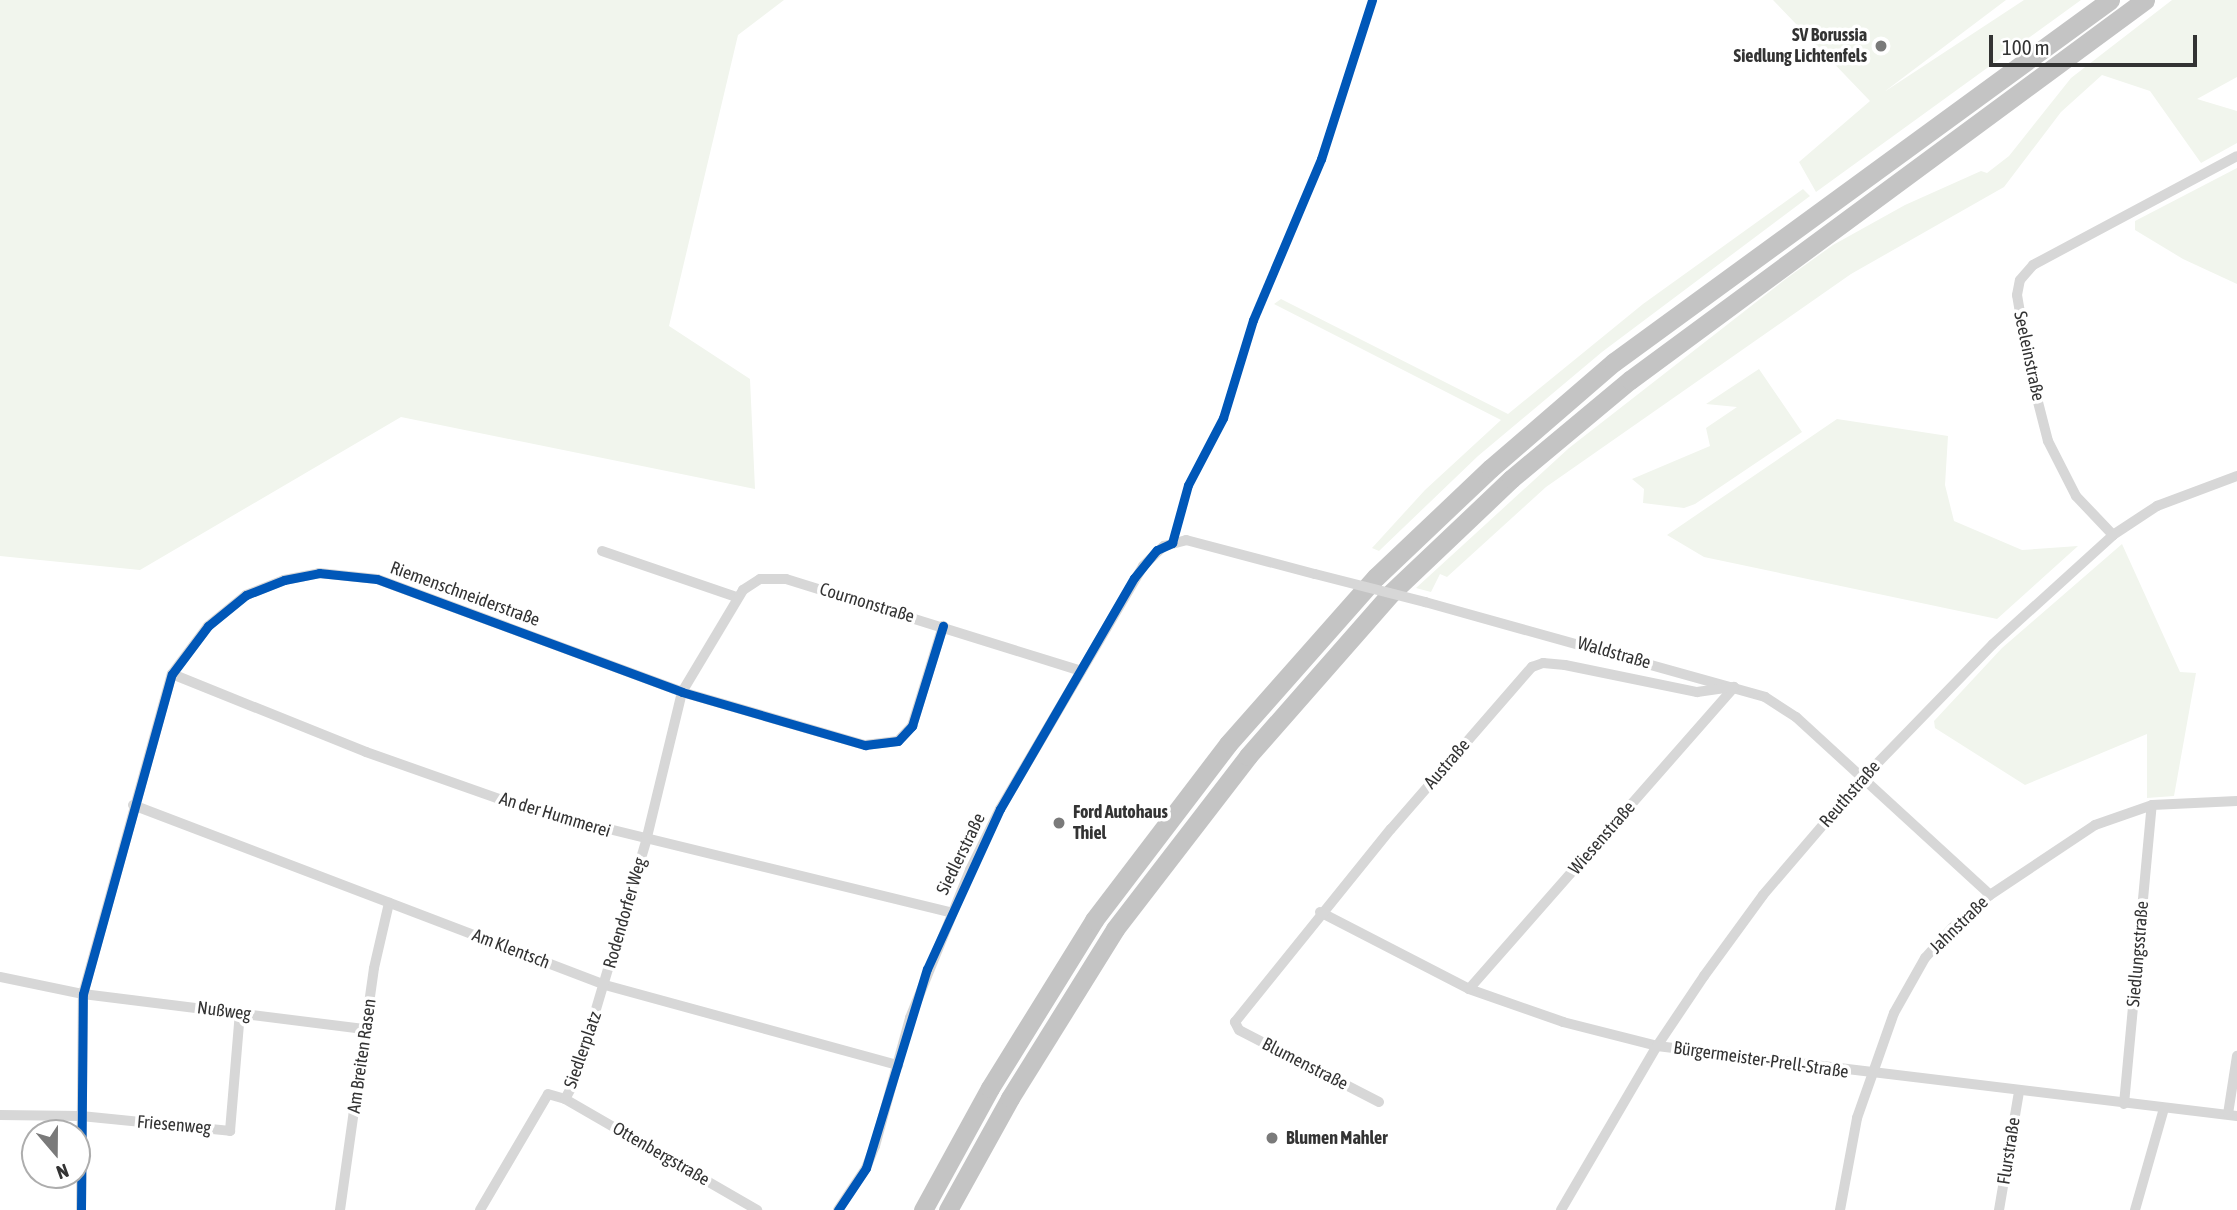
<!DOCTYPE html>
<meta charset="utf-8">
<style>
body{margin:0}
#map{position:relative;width:2237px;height:1210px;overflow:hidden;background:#fff;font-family:"Asap Condensed",sans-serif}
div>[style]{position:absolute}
.green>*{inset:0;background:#f1f5ed}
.street>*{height:10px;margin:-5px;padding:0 5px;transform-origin:5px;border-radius:5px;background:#d7d7d7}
.highway>*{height:19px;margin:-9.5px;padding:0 9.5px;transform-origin:9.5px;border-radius:9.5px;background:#c4c4c4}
.street-bridge>*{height:10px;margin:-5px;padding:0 5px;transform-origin:5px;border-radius:5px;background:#d7d7d7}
.cycleway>*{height:9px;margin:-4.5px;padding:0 4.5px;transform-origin:4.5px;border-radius:4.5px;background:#0057b8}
.dots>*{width:19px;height:19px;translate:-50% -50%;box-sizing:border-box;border:4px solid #fff;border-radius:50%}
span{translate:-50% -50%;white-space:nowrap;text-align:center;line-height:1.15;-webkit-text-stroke:7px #fff;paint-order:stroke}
.poi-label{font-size:18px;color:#333;font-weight:700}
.right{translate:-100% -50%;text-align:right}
.left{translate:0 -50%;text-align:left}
.street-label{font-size:18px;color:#333}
.north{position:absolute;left:21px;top:1119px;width:70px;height:70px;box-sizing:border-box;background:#fff;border:2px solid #adadad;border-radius:50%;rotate:160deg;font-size:19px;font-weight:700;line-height:28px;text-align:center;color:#333}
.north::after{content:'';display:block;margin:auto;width:24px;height:32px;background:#7a7a7a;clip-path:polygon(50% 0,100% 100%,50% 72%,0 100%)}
.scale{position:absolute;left:1989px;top:35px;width:208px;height:32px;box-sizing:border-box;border:4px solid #333;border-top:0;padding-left:9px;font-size:21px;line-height:24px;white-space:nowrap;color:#333;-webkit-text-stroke:5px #fff;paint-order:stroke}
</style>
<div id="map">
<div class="green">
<i style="clip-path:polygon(0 0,784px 0,738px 35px,669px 326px,750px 379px,755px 489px,401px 417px,140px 570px,0 556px)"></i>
<i style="clip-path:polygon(1773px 0,2006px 0,1884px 92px,2024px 0,2081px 0,1816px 192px,1799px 162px,1870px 101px)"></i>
<i style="clip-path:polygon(2172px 0,2237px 0,2237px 77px,2197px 99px,2237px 111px,2237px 143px,2201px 163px,2150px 91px,2102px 75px,2061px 112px,2004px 187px,1851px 274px,1546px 487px,1447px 577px,1440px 574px,1431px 592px,1416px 588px,1569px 448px,1787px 278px,1833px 245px,1905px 205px,1981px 171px,1987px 173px,2009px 156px,2071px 78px)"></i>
<i style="clip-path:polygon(2237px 168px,2237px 284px,2183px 259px,2135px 230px,2135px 221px)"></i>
<i style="clip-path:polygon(1803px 189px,1810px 196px,1602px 352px,1478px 456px,1379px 551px,1372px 548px,1425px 490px,1501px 420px,1274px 304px,1281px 299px,1508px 414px,1643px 304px)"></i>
<i style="clip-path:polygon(1759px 369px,1802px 432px,1695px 504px,1684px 508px,1643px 503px,1644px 489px,1632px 479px,1710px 446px,1706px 428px,1737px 407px,1706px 404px)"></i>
<i style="clip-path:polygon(1837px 419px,1948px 436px,1945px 485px,1954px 521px,2022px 550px,2078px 546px,1997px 619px,1704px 557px,1667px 535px)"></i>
<i style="clip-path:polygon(2122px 544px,2180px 672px,2196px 673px,2174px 796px,2147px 798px,2147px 734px,2025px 785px,1935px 728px,1934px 721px,2002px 648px)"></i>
</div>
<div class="street">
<i style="left:2113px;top:535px;width:54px;rotate:-133.5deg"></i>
<i style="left:2076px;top:496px;width:62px;rotate:-117deg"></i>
<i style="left:2048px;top:441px;width:72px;rotate:-104.4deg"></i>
<i style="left:2030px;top:371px;width:77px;rotate:-99.7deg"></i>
<i style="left:2017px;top:295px;width:15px;rotate:-79deg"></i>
<i style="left:2020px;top:280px;width:20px;rotate:-49deg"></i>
<i style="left:2033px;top:265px;width:231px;rotate:-28.1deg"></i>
<i style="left:602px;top:551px;width:142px;rotate:18.9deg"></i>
<i style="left:1425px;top:602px;width:353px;rotate:15.6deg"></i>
<i style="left:1765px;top:697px;width:37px;rotate:33deg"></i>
<i style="left:1796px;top:717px;width:263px;rotate:42.5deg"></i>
<i style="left:172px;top:674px;width:209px;rotate:21.9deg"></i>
<i style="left:366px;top:752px;width:175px;rotate:19.4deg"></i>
<i style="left:531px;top:810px;width:432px;rotate:13.7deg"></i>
<i style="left:133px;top:805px;width:505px;rotate:20.87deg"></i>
<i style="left:605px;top:985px;width:304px;rotate:15.3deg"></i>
<i style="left:1320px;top:912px;width:168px;rotate:27.3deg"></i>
<i style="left:1469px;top:989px;width:100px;rotate:19.3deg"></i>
<i style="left:1563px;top:1022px;width:97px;rotate:14.3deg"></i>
<i style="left:1657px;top:1046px;width:584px;rotate:6.88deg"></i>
<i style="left:0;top:977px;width:85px;rotate:11.6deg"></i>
<i style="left:83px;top:994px;width:285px;rotate:7.1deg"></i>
<i style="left:1469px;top:989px;width:402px;rotate:-48.7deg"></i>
<i style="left:565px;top:1099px;width:222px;rotate:30deg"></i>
<i style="left:1379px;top:1102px;width:157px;rotate:-152.8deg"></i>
<i style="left:1239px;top:1030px;width:9px;rotate:-117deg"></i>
<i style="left:1235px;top:1022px;width:248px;rotate:-51.1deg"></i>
<i style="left:1391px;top:829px;width:215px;rotate:-49deg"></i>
<i style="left:1532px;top:667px;width:12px;rotate:-20deg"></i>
<i style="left:1543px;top:663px;width:22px;rotate:5deg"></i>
<i style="left:1565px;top:665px;width:135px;rotate:11.6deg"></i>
<i style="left:1697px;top:692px;width:37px;rotate:-8deg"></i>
<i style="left:2124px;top:1104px;width:300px;rotate:-84.7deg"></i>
<i style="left:2228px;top:1114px;width:59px;rotate:-81.2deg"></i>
<i style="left:0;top:1115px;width:81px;rotate:0.7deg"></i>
<i style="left:81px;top:1116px;width:150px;rotate:5.7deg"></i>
<i style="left:230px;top:1131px;width:118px;rotate:-85.2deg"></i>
<i style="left:81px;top:1210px;width:216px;rotate:-89.5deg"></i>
<i style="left:83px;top:994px;width:332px;rotate:-74.5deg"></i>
<i style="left:172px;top:674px;width:60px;rotate:-53.1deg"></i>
<i style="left:208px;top:626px;width:49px;rotate:-39.2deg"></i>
<i style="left:246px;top:595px;width:41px;rotate:-21.5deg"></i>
<i style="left:284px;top:580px;width:36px;rotate:-11deg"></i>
<i style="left:319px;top:573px;width:58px;rotate:5.9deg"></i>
<i style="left:377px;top:579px;width:325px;rotate:20.3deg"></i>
<i style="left:682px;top:692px;width:191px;rotate:16.2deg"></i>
<i style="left:865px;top:745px;width:33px;rotate:-7deg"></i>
<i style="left:898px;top:741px;width:21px;rotate:-47deg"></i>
<i style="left:912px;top:726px;width:105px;rotate:-72.8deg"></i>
<i style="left:340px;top:1210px;width:244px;rotate:-82deg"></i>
<i style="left:374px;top:968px;width:67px;rotate:-77deg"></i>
<i style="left:480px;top:1210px;width:134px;rotate:-59.6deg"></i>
<i style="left:548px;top:1094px;width:18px;rotate:16deg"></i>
<i style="left:565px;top:1099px;width:18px;rotate:-61deg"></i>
<i style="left:574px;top:1083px;width:252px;rotate:-73.4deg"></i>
<i style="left:646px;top:841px;width:153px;rotate:-76.4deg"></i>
<i style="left:682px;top:692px;width:119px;rotate:-59.1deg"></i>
<i style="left:743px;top:590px;width:20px;rotate:-33deg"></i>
<i style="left:760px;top:579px;width:26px"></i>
<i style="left:786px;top:579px;width:309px;rotate:17.3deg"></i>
<i style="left:838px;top:1210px;width:50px;rotate:-56.3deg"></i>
<i style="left:866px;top:1168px;width:24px;rotate:-68deg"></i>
<i style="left:875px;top:1146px;width:133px;rotate:-74.7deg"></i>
<i style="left:910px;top:1018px;width:160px;rotate:-67.9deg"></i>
<i style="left:970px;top:870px;width:68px;rotate:-63.8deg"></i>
<i style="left:1000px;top:809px;width:282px;rotate:-59.5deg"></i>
<i style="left:1143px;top:566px;width:29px;rotate:-44deg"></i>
<i style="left:1164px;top:546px;width:23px;rotate:-15deg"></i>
<i style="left:1186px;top:540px;width:133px;rotate:14.8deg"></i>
<i style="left:1561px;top:1210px;width:190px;rotate:-59.7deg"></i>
<i style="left:1657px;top:1046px;width:84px;rotate:-56.1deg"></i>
<i style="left:1704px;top:976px;width:100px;rotate:-53.9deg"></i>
<i style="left:1763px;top:895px;width:155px;rotate:-49.4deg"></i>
<i style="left:1864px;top:777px;width:185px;rotate:-45.9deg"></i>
<i style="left:1993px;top:644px;width:162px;rotate:-42.2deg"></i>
<i style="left:2113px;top:535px;width:53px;rotate:-33.4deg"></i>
<i style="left:2157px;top:506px;width:85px;rotate:-20.6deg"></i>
<i style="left:1840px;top:1210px;width:94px;rotate:-79.5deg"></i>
<i style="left:1857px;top:1118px;width:111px;rotate:-70.6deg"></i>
<i style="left:1894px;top:1013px;width:63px;rotate:-60.6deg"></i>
<i style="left:1925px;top:958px;width:40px;rotate:-48deg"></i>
<i style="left:1952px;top:928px;width:50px;rotate:-41deg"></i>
<i style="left:1990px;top:895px;width:126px;rotate:-33.7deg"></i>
<i style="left:2095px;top:825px;width:60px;rotate:-19.3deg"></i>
<i style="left:2152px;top:805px;width:85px;rotate:-2.7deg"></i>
<i style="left:1999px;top:1210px;width:120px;rotate:-80.4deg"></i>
<i style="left:2135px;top:1210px;width:106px;rotate:-74.1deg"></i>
</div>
<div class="highway">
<i style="left:923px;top:1210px;width:139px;rotate:-61.2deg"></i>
<i style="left:990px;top:1088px;width:198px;rotate:-58.2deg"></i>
<i style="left:1094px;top:920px;width:221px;rotate:-52.7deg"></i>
<i style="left:1228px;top:744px;width:223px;rotate:-48.5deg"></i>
<i style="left:1376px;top:577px;width:158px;rotate:-43.5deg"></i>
<i style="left:1491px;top:468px;width:162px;rotate:-40.8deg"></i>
<i style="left:1614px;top:362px;width:614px;rotate:-36.12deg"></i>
<i style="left:948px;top:1210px;width:128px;rotate:-61deg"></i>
<i style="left:1010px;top:1098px;width:199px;rotate:-58.1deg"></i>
<i style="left:1115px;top:929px;width:218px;rotate:-52.4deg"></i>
<i style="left:1248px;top:756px;width:217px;rotate:-48.7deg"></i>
<i style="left:1391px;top:593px;width:166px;rotate:-43.5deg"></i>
<i style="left:1511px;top:479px;width:155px;rotate:-39.8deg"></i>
<i style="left:1630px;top:380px;width:640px;rotate:-36.42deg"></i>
</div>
<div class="street-bridge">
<i style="left:1315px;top:574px;width:114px;rotate:14.3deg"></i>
</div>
<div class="cycleway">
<i style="left:81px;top:1210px;width:216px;rotate:-89.5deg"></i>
<i style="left:83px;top:994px;width:332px;rotate:-74.5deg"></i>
<i style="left:172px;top:674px;width:60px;rotate:-53.1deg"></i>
<i style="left:208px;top:626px;width:49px;rotate:-39.2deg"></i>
<i style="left:246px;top:595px;width:41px;rotate:-21.5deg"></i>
<i style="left:284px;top:580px;width:36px;rotate:-11deg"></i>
<i style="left:319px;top:573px;width:58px;rotate:5.9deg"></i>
<i style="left:377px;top:579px;width:325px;rotate:20.3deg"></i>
<i style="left:682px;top:692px;width:191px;rotate:16.2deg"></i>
<i style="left:865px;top:745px;width:33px;rotate:-7deg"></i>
<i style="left:898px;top:741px;width:21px;rotate:-47deg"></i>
<i style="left:912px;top:726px;width:105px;rotate:-72.8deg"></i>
<i style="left:838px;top:1210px;width:50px;rotate:-56.3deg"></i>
<i style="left:866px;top:1168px;width:208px;rotate:-73deg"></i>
<i style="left:927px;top:969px;width:176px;rotate:-65.5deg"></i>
<i style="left:1000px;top:809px;width:267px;rotate:-59.9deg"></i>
<i style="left:1134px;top:578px;width:36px;rotate:-51deg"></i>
<i style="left:1157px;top:550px;width:17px;rotate:-25deg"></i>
<i style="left:1172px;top:543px;width:60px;rotate:-74.6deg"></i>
<i style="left:1188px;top:485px;width:76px;rotate:-62.4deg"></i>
<i style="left:1223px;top:418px;width:102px;rotate:-73deg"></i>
<i style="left:1253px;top:320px;width:175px;rotate:-67.1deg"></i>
<i style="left:1321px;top:159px;width:167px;rotate:-72.2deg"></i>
</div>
<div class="dots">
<i style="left:1881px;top:46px;background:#7a7a7a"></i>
<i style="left:1059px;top:823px;background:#7a7a7a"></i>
<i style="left:1272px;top:1138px;background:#7a7a7a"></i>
</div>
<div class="poi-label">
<span class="right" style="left:1867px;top:46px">SV Borussia<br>Siedlung Lichtenfels</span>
<span class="left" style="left:1073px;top:823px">Ford Autohaus<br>Thiel</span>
<span class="left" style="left:1286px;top:1138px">Blumen Mahler</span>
</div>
<div class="street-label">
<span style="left:2029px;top:356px;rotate:78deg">Seeleinstraße</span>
<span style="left:465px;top:594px;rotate:20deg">Riemenschneiderstraße</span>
<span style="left:867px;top:603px;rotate:17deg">Cournonstraße</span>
<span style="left:1614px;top:653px;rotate:16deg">Waldstraße</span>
<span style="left:1447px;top:764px;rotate:-49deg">Austraße</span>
<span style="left:1850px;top:794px;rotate:-49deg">Reuthstraße</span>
<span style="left:555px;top:815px;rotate:17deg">An der Hummerei</span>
<span style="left:1602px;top:838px;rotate:-49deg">Wiesenstraße</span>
<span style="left:961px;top:854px;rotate:-64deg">Siedlerstraße</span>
<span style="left:625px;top:913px;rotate:-74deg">Rodendorfer Weg</span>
<span style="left:1959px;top:925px;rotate:-44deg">Jahnstraße</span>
<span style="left:511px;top:949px;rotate:21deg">Am Klentsch</span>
<span style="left:2138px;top:954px;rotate:-85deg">Siedlungsstraße</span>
<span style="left:224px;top:1011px;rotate:7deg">Nußweg</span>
<span style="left:583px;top:1050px;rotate:-71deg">Siedlerplatz</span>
<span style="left:362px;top:1056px;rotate:-82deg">Am Breiten Rasen</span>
<span style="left:1761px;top:1060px;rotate:8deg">Bürgermeister-Prell-Straße</span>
<span style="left:1305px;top:1064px;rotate:27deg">Blumenstraße</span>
<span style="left:174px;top:1125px;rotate:5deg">Friesenweg</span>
<span style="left:2009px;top:1151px;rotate:-81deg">Flurstraße</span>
<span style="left:661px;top:1154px;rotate:30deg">Ottenbergstraße</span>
</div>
<div class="north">N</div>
<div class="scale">100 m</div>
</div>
